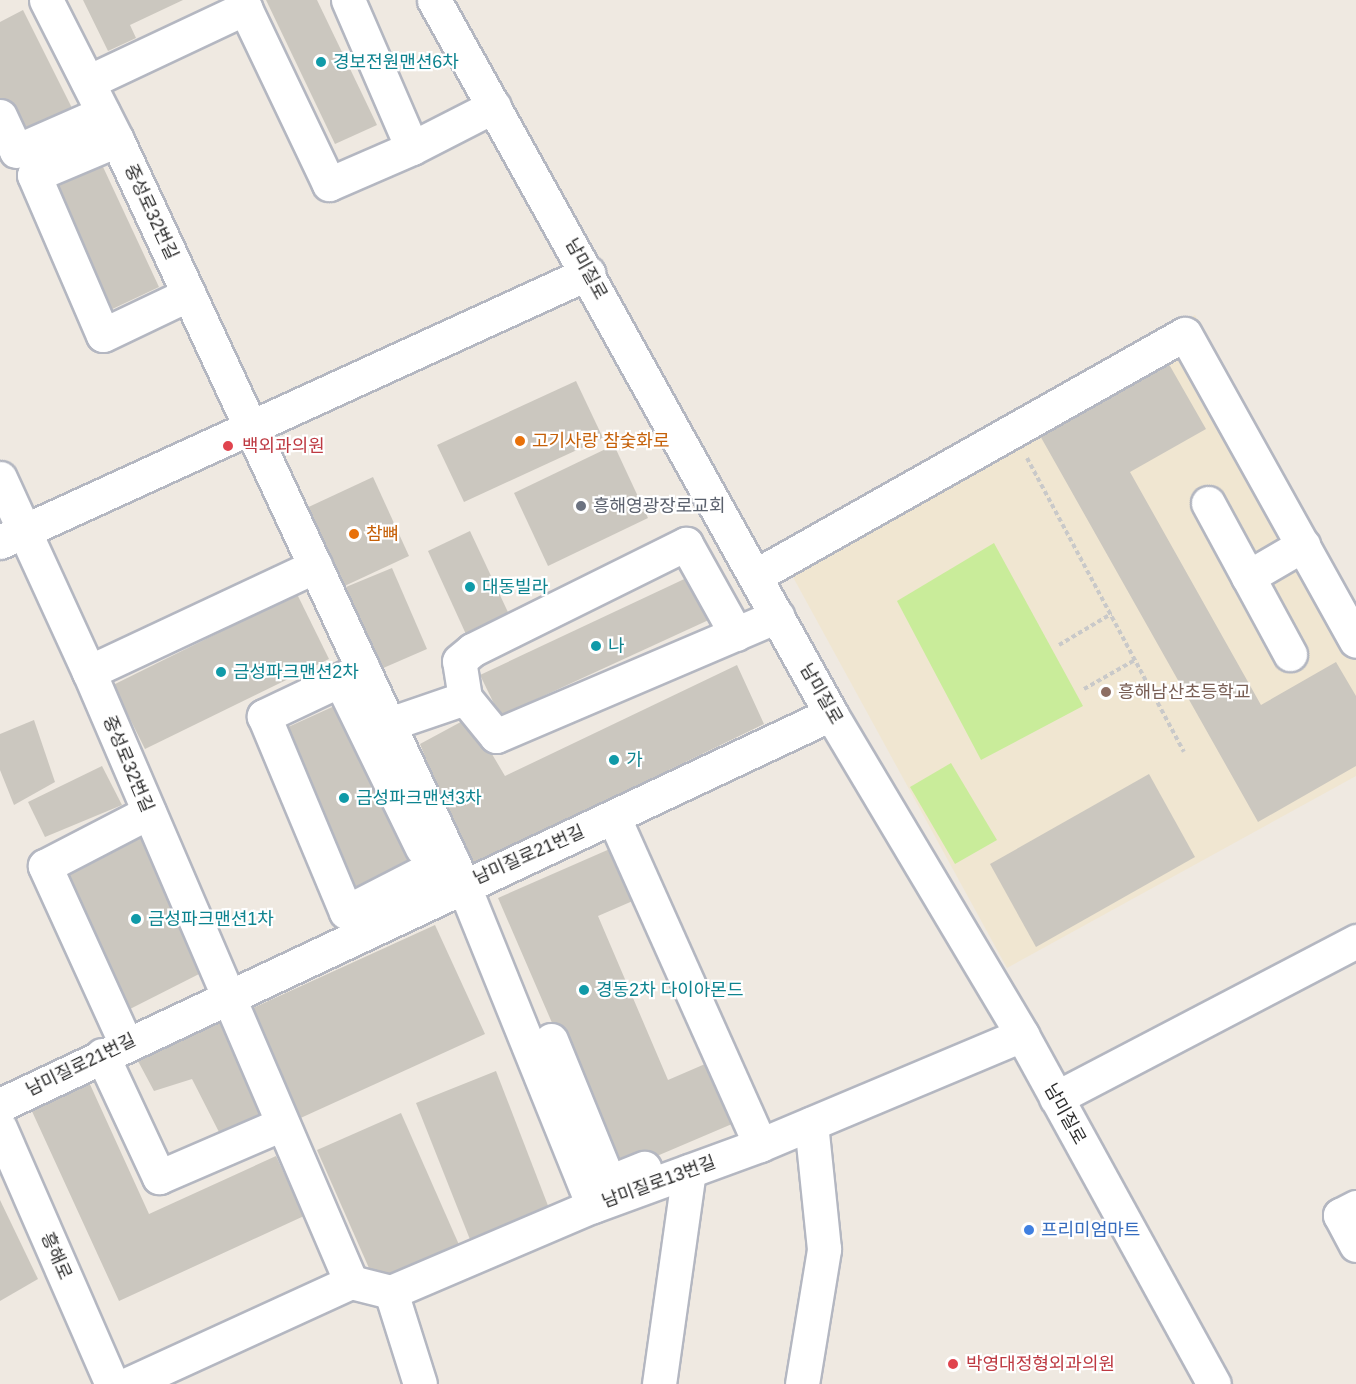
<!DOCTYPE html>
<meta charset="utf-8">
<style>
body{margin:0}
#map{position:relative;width:1356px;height:1384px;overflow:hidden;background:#efe9e1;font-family:Arial,"Noto Sans KR",sans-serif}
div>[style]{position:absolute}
.education>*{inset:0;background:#f0e6d1}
.pitch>*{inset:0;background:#c9ec9a}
.building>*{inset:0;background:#cbc7bf}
.path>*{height:4px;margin-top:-2px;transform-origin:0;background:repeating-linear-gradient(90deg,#c9c9c9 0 4.5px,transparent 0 7.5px)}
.roads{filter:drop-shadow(2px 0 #b4b7c1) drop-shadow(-2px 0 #b4b7c1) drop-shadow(0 2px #b4b7c1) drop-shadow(0 -2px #b4b7c1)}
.minor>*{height:33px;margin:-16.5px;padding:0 16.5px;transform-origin:16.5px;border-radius:16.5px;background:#fff}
.dots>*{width:16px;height:16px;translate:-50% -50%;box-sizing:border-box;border:3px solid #fff;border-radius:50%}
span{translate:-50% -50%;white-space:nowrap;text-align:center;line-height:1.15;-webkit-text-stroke:4.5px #fff;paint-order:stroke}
.culture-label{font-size:18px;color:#0d838f}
.left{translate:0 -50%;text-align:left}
.street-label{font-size:18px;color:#2e2e2e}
.food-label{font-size:18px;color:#c56008}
.health-label{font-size:18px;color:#be3a42}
.worship-label{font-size:18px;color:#5b616d}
.education-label{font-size:18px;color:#785e54}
.shop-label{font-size:18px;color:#366cbe}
</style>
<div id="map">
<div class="education">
<i style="clip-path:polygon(1195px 315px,1356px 609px,1356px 776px,1007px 968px,776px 546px)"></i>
</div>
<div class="pitch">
<i style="clip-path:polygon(994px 543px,1083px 706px,981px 760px,897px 601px)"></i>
<i style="clip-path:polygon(951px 763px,997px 840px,955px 864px,910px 787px)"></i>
</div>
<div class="building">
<i style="clip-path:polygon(83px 0,183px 0,130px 25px,136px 38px,108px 51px)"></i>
<i style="clip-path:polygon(266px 0,317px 0,377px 125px,335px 144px)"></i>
<i style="clip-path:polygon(23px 10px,75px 114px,18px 143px,0 106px,0 22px)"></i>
<i style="clip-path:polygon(97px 154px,159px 287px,106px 312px,44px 179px)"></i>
<i style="clip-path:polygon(1162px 352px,1206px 429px,1130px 472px,1261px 705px,1336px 662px,1356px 696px,1356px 766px,1258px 822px,1034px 425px)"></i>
<i style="clip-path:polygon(576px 381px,603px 438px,464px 502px,437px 445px)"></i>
<i style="clip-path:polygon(614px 445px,648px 518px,548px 566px,514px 493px)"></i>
<i style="clip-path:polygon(373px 477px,409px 556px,336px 590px,300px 511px)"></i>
<i style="clip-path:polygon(470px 531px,513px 623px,470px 643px,428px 551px)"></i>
<i style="clip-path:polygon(392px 568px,427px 649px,381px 669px,346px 587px)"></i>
<i style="clip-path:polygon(695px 574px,713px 618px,500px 716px,480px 675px)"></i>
<i style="clip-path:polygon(297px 594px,329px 659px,145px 749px,113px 685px)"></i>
<i style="clip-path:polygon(737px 665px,764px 724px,469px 867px,420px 744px,470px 717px,505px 776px)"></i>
<i style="clip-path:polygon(341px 703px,413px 863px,348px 893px,275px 733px)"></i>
<i style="clip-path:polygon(34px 720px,55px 782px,14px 805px,0 770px,0 734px)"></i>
<i style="clip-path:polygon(102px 766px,122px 805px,45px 837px,28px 802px)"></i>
<i style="clip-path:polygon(1149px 774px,1195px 857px,1036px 947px,990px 864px)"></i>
<i style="clip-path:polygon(143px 834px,205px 971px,130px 1009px,66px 868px)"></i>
<i style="clip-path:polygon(612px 848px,635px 900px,598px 916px,668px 1080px,705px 1064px,732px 1124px,617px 1173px,498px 898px)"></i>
<i style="clip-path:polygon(435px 925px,485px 1034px,294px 1121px,244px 1012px)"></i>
<i style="clip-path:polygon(206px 1014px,231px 1027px,271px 1113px,220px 1134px,192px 1079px,154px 1091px,131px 1048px)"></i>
<i style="clip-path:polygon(496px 1071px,552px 1216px,473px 1247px,416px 1103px)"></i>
<i style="clip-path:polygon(88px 1080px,149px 1214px,276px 1156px,304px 1216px,119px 1301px,30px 1107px)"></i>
<i style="clip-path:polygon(401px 1113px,460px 1247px,376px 1284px,317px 1150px)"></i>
<i style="clip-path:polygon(0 1200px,38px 1279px,0 1301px)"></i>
</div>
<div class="path">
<i style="left:1027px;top:458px;width:333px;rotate:61.9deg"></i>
<i style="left:1059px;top:645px;width:61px;rotate:-30.8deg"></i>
<i style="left:1084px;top:689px;width:59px;rotate:-29.6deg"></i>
</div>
<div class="roads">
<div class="minor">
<i style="left:46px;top:0;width:157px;rotate:63.1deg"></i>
<i style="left:117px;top:140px;width:821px;rotate:65.06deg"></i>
<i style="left:463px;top:884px;width:347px;rotate:68deg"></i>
<i style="left:348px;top:0;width:161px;rotate:66.6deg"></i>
<i style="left:412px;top:148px;width:92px;rotate:-27.1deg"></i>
<i style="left:434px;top:0;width:817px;rotate:60.92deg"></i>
<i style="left:831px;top:714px;width:374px;rotate:59.2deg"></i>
<i style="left:1022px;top:1035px;width:398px;rotate:61.2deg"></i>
<i style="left:88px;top:82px;width:174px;rotate:-25.2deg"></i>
<i style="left:245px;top:8px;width:195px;rotate:64.5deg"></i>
<i style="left:329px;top:184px;width:90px;rotate:-23.4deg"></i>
<i style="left:0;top:116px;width:38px;rotate:65deg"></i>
<i style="left:16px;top:151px;width:95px;rotate:-23.6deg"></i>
<i style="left:117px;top:140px;width:90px;rotate:157.1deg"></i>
<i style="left:34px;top:175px;width:174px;rotate:66.7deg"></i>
<i style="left:103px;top:335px;width:95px;rotate:-25.5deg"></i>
<i style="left:0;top:478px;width:213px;rotate:65.4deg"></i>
<i style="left:89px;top:672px;width:664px;rotate:66.76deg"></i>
<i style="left:351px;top:1282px;width:41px;rotate:14deg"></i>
<i style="left:391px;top:1292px;width:220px;rotate:-23.1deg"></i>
<i style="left:593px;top:1206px;width:178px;rotate:-20.1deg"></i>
<i style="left:760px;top:1145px;width:284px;rotate:-22.8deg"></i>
<i style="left:1208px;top:503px;width:172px;rotate:61.5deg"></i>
<i style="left:0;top:542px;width:647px;rotate:-24.58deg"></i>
<i style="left:755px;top:576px;width:493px;rotate:-29.4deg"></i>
<i style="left:1185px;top:334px;width:351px;rotate:60.9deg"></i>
<i style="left:1248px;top:577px;width:64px;rotate:-30.2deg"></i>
<i style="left:363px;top:669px;width:110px;rotate:154.6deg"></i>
<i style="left:264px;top:716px;width:212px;rotate:67.3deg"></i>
<i style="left:346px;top:912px;width:118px;rotate:-27.2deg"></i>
<i style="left:89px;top:672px;width:250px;rotate:-25.1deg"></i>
<i style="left:340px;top:680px;width:187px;rotate:64deg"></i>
<i style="left:465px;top:698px;width:37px;rotate:-99deg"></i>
<i style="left:459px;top:661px;width:17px;rotate:-40deg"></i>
<i style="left:472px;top:650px;width:239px;rotate:-26.4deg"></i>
<i style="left:686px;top:544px;width:103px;rotate:60.9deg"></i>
<i style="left:389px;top:724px;width:80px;rotate:-18.9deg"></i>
<i style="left:465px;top:698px;width:49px;rotate:50.8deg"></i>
<i style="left:496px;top:736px;width:306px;rotate:-23.1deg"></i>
<i style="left:614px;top:818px;width:358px;rotate:65.9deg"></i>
<i style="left:551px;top:1040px;width:153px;rotate:67.8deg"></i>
<i style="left:609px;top:1182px;width:38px;rotate:-22deg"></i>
<i style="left:126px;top:1044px;width:196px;rotate:-114.5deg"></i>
<i style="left:45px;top:866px;width:117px;rotate:-27.4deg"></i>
<i style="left:102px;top:1055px;width:135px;rotate:65deg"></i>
<i style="left:159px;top:1177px;width:134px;rotate:-23.3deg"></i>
<i style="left:1056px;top:1098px;width:339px;rotate:-27.6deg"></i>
<i style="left:0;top:1105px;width:918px;rotate:-25.2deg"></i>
<i style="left:0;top:1128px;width:279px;rotate:66.4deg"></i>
<i style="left:1356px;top:1207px;width:18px;rotate:153deg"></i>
<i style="left:1340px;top:1215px;width:34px;rotate:62deg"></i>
<i style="left:391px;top:1292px;width:96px;rotate:72.5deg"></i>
<i style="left:128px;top:1384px;width:245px;rotate:-24.6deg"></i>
<i style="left:659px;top:1384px;width:215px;rotate:-82deg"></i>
<i style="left:802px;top:1384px;width:137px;rotate:-80.7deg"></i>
<i style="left:824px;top:1249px;width:126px;rotate:-95.9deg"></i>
</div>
</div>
<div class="dots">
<i style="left:321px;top:62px;background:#0f9aa8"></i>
<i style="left:520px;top:441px;background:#e8710a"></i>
<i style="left:228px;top:446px;background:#e0444e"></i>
<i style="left:581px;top:506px;background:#6b7280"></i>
<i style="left:354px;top:534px;background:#e8710a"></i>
<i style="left:470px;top:587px;background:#0f9aa8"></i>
<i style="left:596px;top:646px;background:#0f9aa8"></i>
<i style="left:221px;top:672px;background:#0f9aa8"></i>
<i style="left:1106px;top:692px;background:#8d6e63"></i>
<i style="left:614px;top:760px;background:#0f9aa8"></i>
<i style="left:344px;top:798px;background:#0f9aa8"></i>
<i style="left:136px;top:919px;background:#0f9aa8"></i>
<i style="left:584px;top:990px;background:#0f9aa8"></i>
<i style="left:1029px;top:1230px;background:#3f7fe0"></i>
<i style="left:953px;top:1364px;background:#e0444e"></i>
</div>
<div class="culture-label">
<span class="left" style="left:333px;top:62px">경보전원맨션6차</span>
<span class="left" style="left:482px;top:587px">대동빌라</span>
<span class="left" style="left:608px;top:646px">나</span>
<span class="left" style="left:233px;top:672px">금성파크맨션2차</span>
<span class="left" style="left:626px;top:760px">가</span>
<span class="left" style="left:356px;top:798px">금성파크맨션3차</span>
<span class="left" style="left:148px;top:919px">금성파크맨션1차</span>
<span class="left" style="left:596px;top:990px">경동2차 다이아몬드</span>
</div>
<div class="street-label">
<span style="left:151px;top:212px;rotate:65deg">중성로32번길</span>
<span style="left:586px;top:269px;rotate:61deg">남미질로</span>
<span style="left:821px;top:694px;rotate:60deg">남미질로</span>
<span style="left:128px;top:764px;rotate:67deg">중성로32번길</span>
<span style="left:529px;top:855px;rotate:-24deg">남미질로21번길</span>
<span style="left:81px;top:1065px;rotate:-26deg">남미질로21번길</span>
<span style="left:1065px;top:1114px;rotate:61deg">남미질로</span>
<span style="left:659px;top:1182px;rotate:-20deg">남미질로13번길</span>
<span style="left:56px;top:1256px;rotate:66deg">흥해로</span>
</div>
<div class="food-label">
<span class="left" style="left:532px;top:441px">고기사랑 참숯화로</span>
<span class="left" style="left:366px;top:534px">참뼈</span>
</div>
<div class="health-label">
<span class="left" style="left:242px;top:446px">백외과의원</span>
<span class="left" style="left:966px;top:1364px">박영대정형외과의원</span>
</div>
<div class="worship-label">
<span class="left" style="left:593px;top:506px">흥해영광장로교회</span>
</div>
<div class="education-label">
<span class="left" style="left:1118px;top:692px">흥해남산초등학교</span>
</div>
<div class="shop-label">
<span class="left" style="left:1041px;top:1230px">프리미엄마트</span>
</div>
</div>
